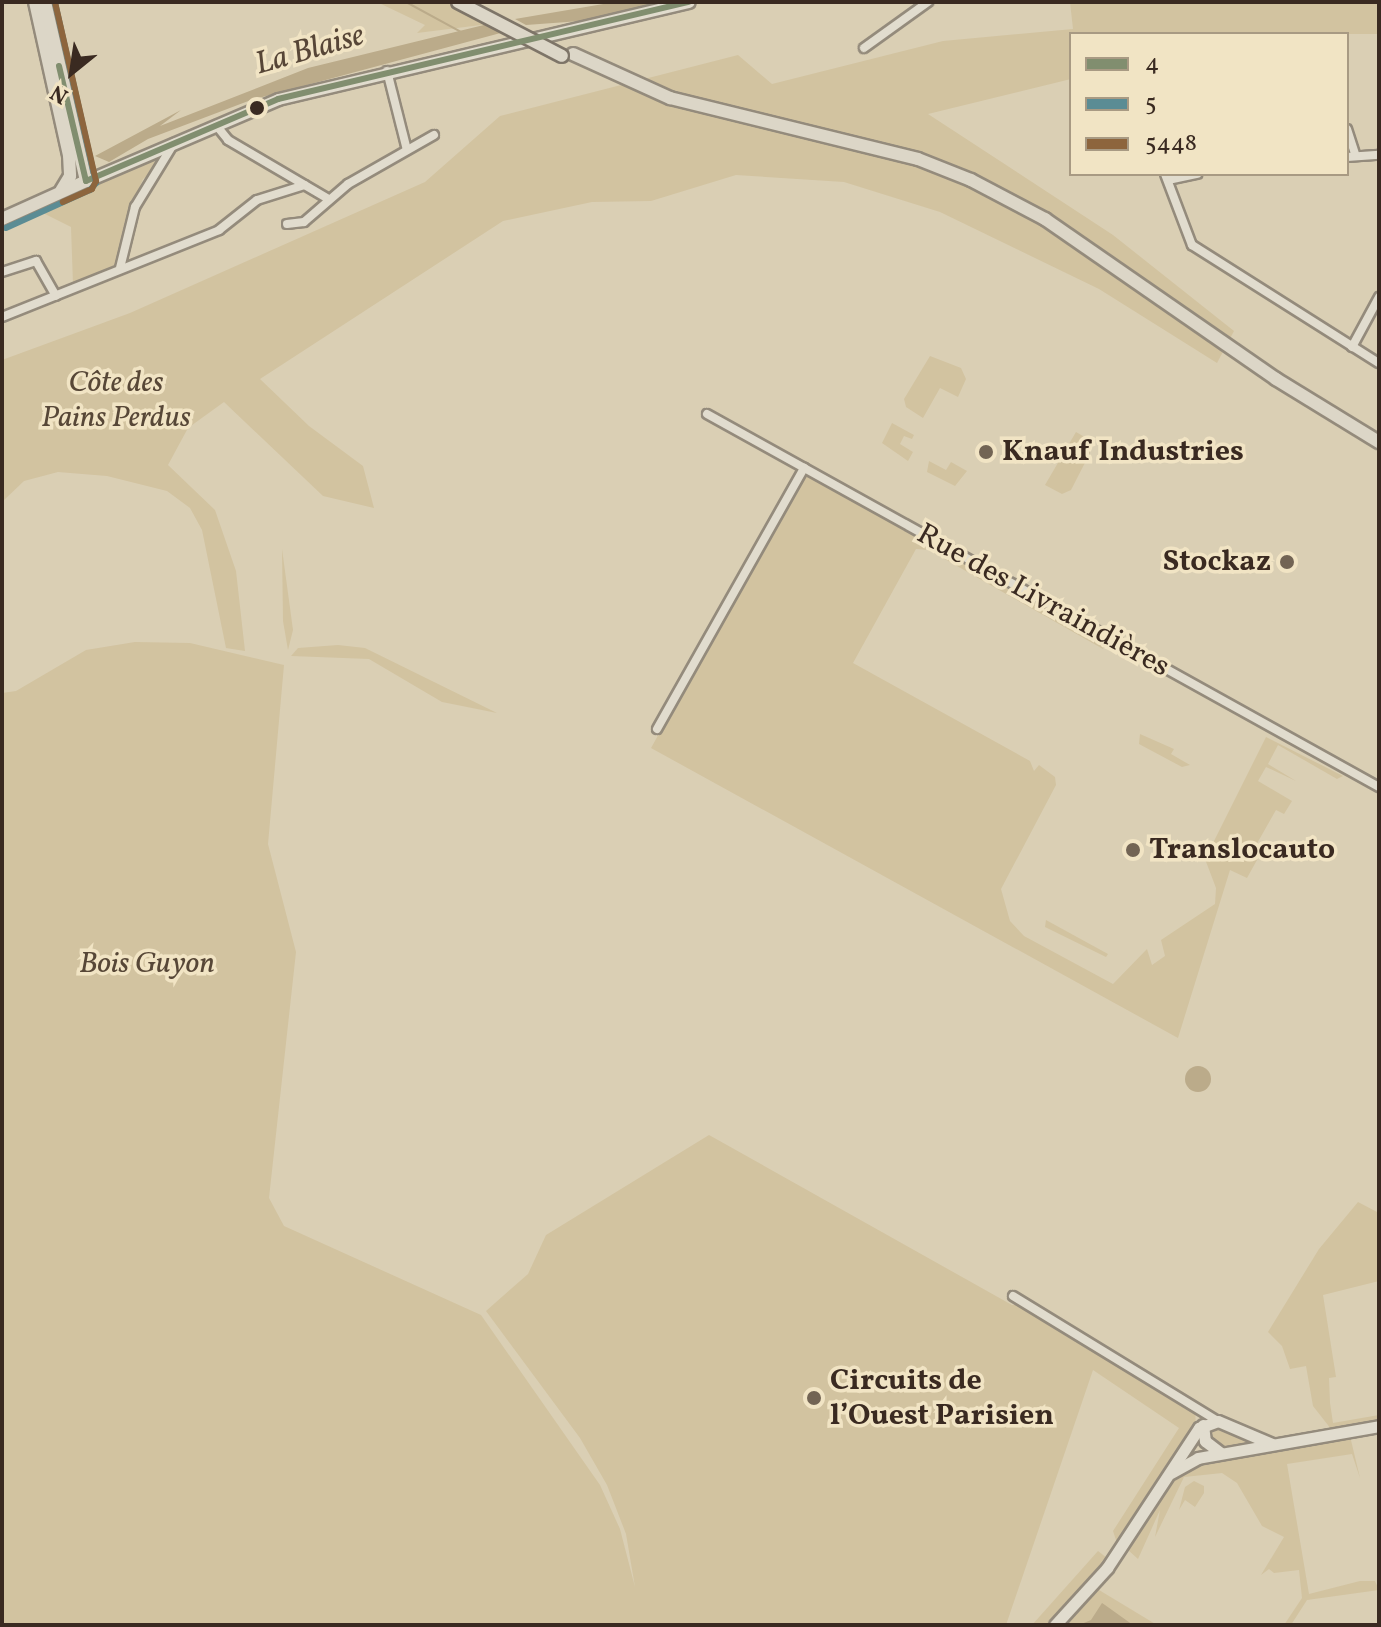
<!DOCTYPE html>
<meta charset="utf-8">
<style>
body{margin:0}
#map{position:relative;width:1381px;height:1627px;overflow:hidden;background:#dacfb4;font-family:Vollkorn,serif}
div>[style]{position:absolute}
.green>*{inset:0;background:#d2c3a0}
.water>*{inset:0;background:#bbab8a}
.round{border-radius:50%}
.stream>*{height:2px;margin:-1px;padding:0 1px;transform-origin:1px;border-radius:1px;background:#bbab8a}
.roads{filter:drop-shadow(2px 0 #948b7c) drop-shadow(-2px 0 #948b7c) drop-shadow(0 2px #948b7c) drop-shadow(0 -2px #948b7c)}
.minor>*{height:8px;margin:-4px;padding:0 4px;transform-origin:4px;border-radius:4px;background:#e1dcce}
.secondary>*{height:11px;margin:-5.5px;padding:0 5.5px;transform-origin:5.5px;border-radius:5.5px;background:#e1dcce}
.primary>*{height:12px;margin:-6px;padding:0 6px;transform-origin:6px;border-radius:6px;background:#dcd6c7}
.bridges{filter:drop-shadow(2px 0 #7e7568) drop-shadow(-2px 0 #7e7568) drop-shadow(0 2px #7e7568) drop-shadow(0 -2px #7e7568)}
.primary-bridge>*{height:12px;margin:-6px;padding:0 6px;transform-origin:6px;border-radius:6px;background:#dcd6c7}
.bus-1>*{height:6px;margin:-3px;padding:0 3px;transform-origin:3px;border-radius:3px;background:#818e6f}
.bus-2>*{height:6px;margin:-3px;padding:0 3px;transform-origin:3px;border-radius:3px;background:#5b8c94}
.bus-3>*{height:6px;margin:-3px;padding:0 3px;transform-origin:3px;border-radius:3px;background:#8d653d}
.dots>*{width:22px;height:22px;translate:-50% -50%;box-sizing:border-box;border:4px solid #f1e4c4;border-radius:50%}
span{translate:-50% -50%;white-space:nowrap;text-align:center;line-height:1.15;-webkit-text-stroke:7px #f1e4c4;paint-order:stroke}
.park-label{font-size:30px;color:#574737;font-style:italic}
.poi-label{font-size:30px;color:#3a2a21;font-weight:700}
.left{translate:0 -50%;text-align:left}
.right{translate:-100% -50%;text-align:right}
.street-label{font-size:30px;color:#3a2a21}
.water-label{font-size:32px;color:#574637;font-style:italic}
.frame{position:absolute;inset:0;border:4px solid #3a2a21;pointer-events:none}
.legend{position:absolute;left:1069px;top:32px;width:280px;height:144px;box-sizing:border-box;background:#f1e4c4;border:2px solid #a89a83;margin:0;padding:10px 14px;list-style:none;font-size:24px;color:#3a2a21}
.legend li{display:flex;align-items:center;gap:16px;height:40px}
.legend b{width:40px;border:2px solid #a89a83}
.north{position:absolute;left:32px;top:32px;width:80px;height:80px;-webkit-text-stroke:6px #f1e4c4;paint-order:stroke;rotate:210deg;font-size:22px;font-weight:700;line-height:32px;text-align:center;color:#3a2a21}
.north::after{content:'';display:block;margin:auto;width:28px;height:36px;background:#3a2a21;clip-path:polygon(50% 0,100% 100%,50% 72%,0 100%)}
</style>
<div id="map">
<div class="green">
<i style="clip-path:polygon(377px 2px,449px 2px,489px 24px,417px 33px,425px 25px)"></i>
<i style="clip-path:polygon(1070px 2px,1379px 2px,1379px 34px,1071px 34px,1071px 79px,928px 114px,1113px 235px,1234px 331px,1217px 363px,1099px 289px,940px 212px,844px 182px,736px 175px,651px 201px,592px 202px,503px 221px,260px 379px,309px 426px,363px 466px,374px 508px,323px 496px,224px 402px,188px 428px,168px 465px,215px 510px,236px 571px,245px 651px,226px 648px,202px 530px,190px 508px,167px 491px,107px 476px,58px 472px,24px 481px,2px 502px,2px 360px,130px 313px,425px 182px,500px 116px,738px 55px,772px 84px,943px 41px,1073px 29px)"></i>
<i style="clip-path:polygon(157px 155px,161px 158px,157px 168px,143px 179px,125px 221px,115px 265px,73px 284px,71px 227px,39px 211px)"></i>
<i style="clip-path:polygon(930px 356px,961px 368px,966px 379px,958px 397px,940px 388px,923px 418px,906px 407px,904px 399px)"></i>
<i style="clip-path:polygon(892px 423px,914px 435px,912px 439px,904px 436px,900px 444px,913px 452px,908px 461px,882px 443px)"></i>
<i style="clip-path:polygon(1076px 432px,1088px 439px,1090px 453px,1071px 490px,1062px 494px,1045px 485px)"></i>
<i style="clip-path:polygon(929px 461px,946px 470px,951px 462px,967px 471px,955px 486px,927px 472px)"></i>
<i style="clip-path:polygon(808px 476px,1105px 641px,1103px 649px,929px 550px,916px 549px,853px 663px,1030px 761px,1034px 771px,1039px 765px,1055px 777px,1056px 785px,1001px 889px,1010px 921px,1024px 936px,1113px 984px,1147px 949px,1152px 965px,1165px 956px,1161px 940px,1215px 904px,1216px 888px,1205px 859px,1266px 737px,1343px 776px,1337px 779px,1278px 745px,1268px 764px,1296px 781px,1266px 767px,1258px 781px,1292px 801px,1284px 814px,1276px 810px,1255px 847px,1262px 851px,1247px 878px,1230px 870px,1178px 1038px,651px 748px,801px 481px)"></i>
<i style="clip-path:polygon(282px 549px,293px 630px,288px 650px,283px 621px)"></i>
<i style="clip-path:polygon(135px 642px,190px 643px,284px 665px,268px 844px,296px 952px,269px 1198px,284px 1226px,481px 1315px,600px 1485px,620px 1529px,635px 1587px,626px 1534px,607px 1485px,580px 1438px,486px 1311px,528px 1274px,546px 1235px,709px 1135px,1012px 1305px,1023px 1305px,1195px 1410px,1196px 1426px,1117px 1543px,1113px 1531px,1179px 1428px,1093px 1370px,1006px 1625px,2px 1625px,2px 693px,16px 691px,86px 650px)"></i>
<i style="clip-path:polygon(338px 645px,365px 648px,497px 713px,442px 702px,369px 659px,291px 656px,298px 648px)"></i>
<i style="clip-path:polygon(1140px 734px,1174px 749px,1171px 754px,1190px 765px,1182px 767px,1139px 744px)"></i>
<i style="clip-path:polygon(1046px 920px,1108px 954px,1106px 957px,1045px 927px)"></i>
<i style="clip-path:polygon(1358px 1202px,1379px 1213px,1379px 1281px,1323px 1295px,1336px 1377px,1329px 1378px,1330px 1403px,1333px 1423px,1379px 1415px,1379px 1423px,1331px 1429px,1313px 1406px,1306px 1366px,1290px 1369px,1282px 1346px,1268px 1332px,1319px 1249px)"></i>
<i style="clip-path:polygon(1215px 1426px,1224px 1427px,1257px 1442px,1219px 1447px,1209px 1440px,1209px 1428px)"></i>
<i style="clip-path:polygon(1350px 1436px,1360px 1478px,1352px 1454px,1287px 1464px,1309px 1594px,1360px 1581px,1375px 1581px,1379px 1590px,1307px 1600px,1291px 1625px,1284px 1625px,1302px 1598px,1299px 1570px,1274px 1573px,1269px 1569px,1261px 1575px,1284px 1537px,1262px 1526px,1237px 1483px,1222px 1473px,1184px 1477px,1155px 1537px,1160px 1510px,1138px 1559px,1128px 1550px,1170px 1479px,1191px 1463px)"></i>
<i style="clip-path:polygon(1194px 1481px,1204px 1486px,1204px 1493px,1195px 1507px,1185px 1500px,1179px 1510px,1185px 1487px)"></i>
<i style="clip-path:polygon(1098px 1551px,1107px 1558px,1094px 1578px,1051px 1625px,1032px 1625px)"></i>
<i style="clip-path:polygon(1097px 1589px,1099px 1590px,1157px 1625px,1062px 1625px)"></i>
</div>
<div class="water">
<i style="clip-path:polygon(615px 2px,661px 2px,594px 20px,526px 25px,515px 19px)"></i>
<i style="clip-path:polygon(492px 23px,508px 31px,251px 100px,148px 139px,109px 162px,95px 156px,181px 110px,160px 126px,308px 68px)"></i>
<i class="round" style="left:1185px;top:1066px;width:26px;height:26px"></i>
<i style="clip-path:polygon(1102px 1603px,1105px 1605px,1133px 1625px,1079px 1625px,1091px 1620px)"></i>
</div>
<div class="stream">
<i style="left:406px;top:2px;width:63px;rotate:28.6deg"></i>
</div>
<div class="roads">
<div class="minor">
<i style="left:864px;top:48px;width:79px;rotate:-35.7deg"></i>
<i style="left:387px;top:71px;width:81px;rotate:75.8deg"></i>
<i style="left:216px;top:125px;width:19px;rotate:51deg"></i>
<i style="left:228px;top:140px;width:115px;rotate:30.4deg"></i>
<i style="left:1347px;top:129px;width:28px;rotate:72deg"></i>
<i style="left:1347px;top:157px;width:32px;rotate:-4deg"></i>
<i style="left:1165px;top:174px;width:76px;rotate:69.2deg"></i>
<i style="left:1192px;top:245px;width:221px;rotate:32.3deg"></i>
<i style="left:1168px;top:180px;width:30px;rotate:-12deg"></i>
<i style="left:287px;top:224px;width:17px;rotate:-7deg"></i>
<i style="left:304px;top:222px;width:58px;rotate:-40.8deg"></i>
<i style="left:348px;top:184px;width:99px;rotate:-29.7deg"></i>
<i style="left:120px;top:268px;width:63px;rotate:-76.2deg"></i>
<i style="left:135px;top:207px;width:75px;rotate:-58.6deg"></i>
<i style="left:2px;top:272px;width:36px;rotate:-18deg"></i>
<i style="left:36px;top:261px;width:40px;rotate:60.3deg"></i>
<i style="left:2px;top:317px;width:234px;rotate:-21.8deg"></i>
<i style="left:219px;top:230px;width:48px;rotate:-38.3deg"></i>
<i style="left:257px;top:200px;width:50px;rotate:-17.4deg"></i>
<i style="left:1352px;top:347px;width:57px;rotate:-61.6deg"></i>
<i style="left:707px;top:414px;width:769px;rotate:29.03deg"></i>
<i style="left:657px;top:729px;width:300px;rotate:-60.6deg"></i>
<i style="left:1013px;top:1296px;width:240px;rotate:31.4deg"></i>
</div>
<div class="secondary">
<i style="left:86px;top:181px;width:209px;rotate:-23.1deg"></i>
<i style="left:278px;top:99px;width:422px;rotate:-13.3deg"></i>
<i style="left:1203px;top:1425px;width:16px;rotate:83deg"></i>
<i style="left:1205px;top:1441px;width:20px;rotate:37deg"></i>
<i style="left:1171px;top:1473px;width:31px;rotate:-29deg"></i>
<i style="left:1198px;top:1458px;width:184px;rotate:-10deg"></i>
<i style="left:1055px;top:1625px;width:77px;rotate:-47.6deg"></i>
<i style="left:1107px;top:1568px;width:168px;rotate:-56.7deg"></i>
<i style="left:1199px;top:1428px;width:20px;rotate:-20deg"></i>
<i style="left:1218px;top:1421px;width:59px;rotate:23.1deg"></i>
</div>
<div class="primary">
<i style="left:35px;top:2px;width:157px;rotate:77.5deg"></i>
<i style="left:69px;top:155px;width:21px;rotate:87deg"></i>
<i style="left:70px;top:176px;width:17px;rotate:121deg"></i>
<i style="left:573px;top:54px;width:107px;rotate:24.4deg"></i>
<i style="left:670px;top:98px;width:255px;rotate:13.8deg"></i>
<i style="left:918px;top:159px;width:57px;rotate:21.6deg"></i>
<i style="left:971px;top:180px;width:84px;rotate:27.8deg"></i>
<i style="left:1045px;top:219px;width:281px;rotate:34.7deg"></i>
<i style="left:1276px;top:379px;width:121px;rotate:31.5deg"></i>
<i style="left:2px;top:219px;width:92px;rotate:-24.3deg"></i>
<i style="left:86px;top:181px;width:184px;rotate:-102.9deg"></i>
</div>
</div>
<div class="bridges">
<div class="primary-bridge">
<i style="left:458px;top:2px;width:117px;rotate:27.4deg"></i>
</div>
</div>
<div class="bus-1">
<i style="left:59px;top:66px;width:118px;rotate:76.8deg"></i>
<i style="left:86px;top:181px;width:209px;rotate:-23.1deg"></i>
<i style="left:278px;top:99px;width:422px;rotate:-13.3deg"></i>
</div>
<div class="bus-2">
<i style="left:6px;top:228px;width:92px;rotate:-24.3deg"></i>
<i style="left:90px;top:190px;width:9px;rotate:-49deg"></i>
<i style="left:96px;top:183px;width:186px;rotate:-102.8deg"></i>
</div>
<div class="bus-3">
<i style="left:55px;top:2px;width:184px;rotate:77.1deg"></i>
<i style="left:96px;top:181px;width:9px;rotate:117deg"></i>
<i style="left:92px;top:189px;width:32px;rotate:156deg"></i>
</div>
<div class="dots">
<i style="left:257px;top:108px;background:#3a2a21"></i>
<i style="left:986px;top:452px;background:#726454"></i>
<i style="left:1287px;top:562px;background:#726454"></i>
<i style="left:1133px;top:850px;background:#726454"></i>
<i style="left:814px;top:1398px;background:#726454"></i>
</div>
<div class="park-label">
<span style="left:116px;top:400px">Côte des<br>Pains Perdus</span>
<span style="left:147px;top:964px">Bois Guyon</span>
</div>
<div class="poi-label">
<span class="left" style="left:1002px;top:452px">Knauf Industries</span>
<span class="right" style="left:1271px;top:562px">Stockaz</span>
<span class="left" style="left:1149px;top:850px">Translocauto</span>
<span class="left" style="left:830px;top:1398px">Circuits de<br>l’Ouest Parisien</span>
</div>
<div class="street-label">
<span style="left:1043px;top:601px;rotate:29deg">Rue des Livraindières</span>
</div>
<div class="water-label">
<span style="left:310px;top:51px;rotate:-16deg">La Blaise</span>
</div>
<div class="frame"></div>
<ul class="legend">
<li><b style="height:10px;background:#818e6f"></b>4</li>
<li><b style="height:10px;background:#5b8c94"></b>5</li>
<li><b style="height:10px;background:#8d653d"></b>5448</li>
</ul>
<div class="north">N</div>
</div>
